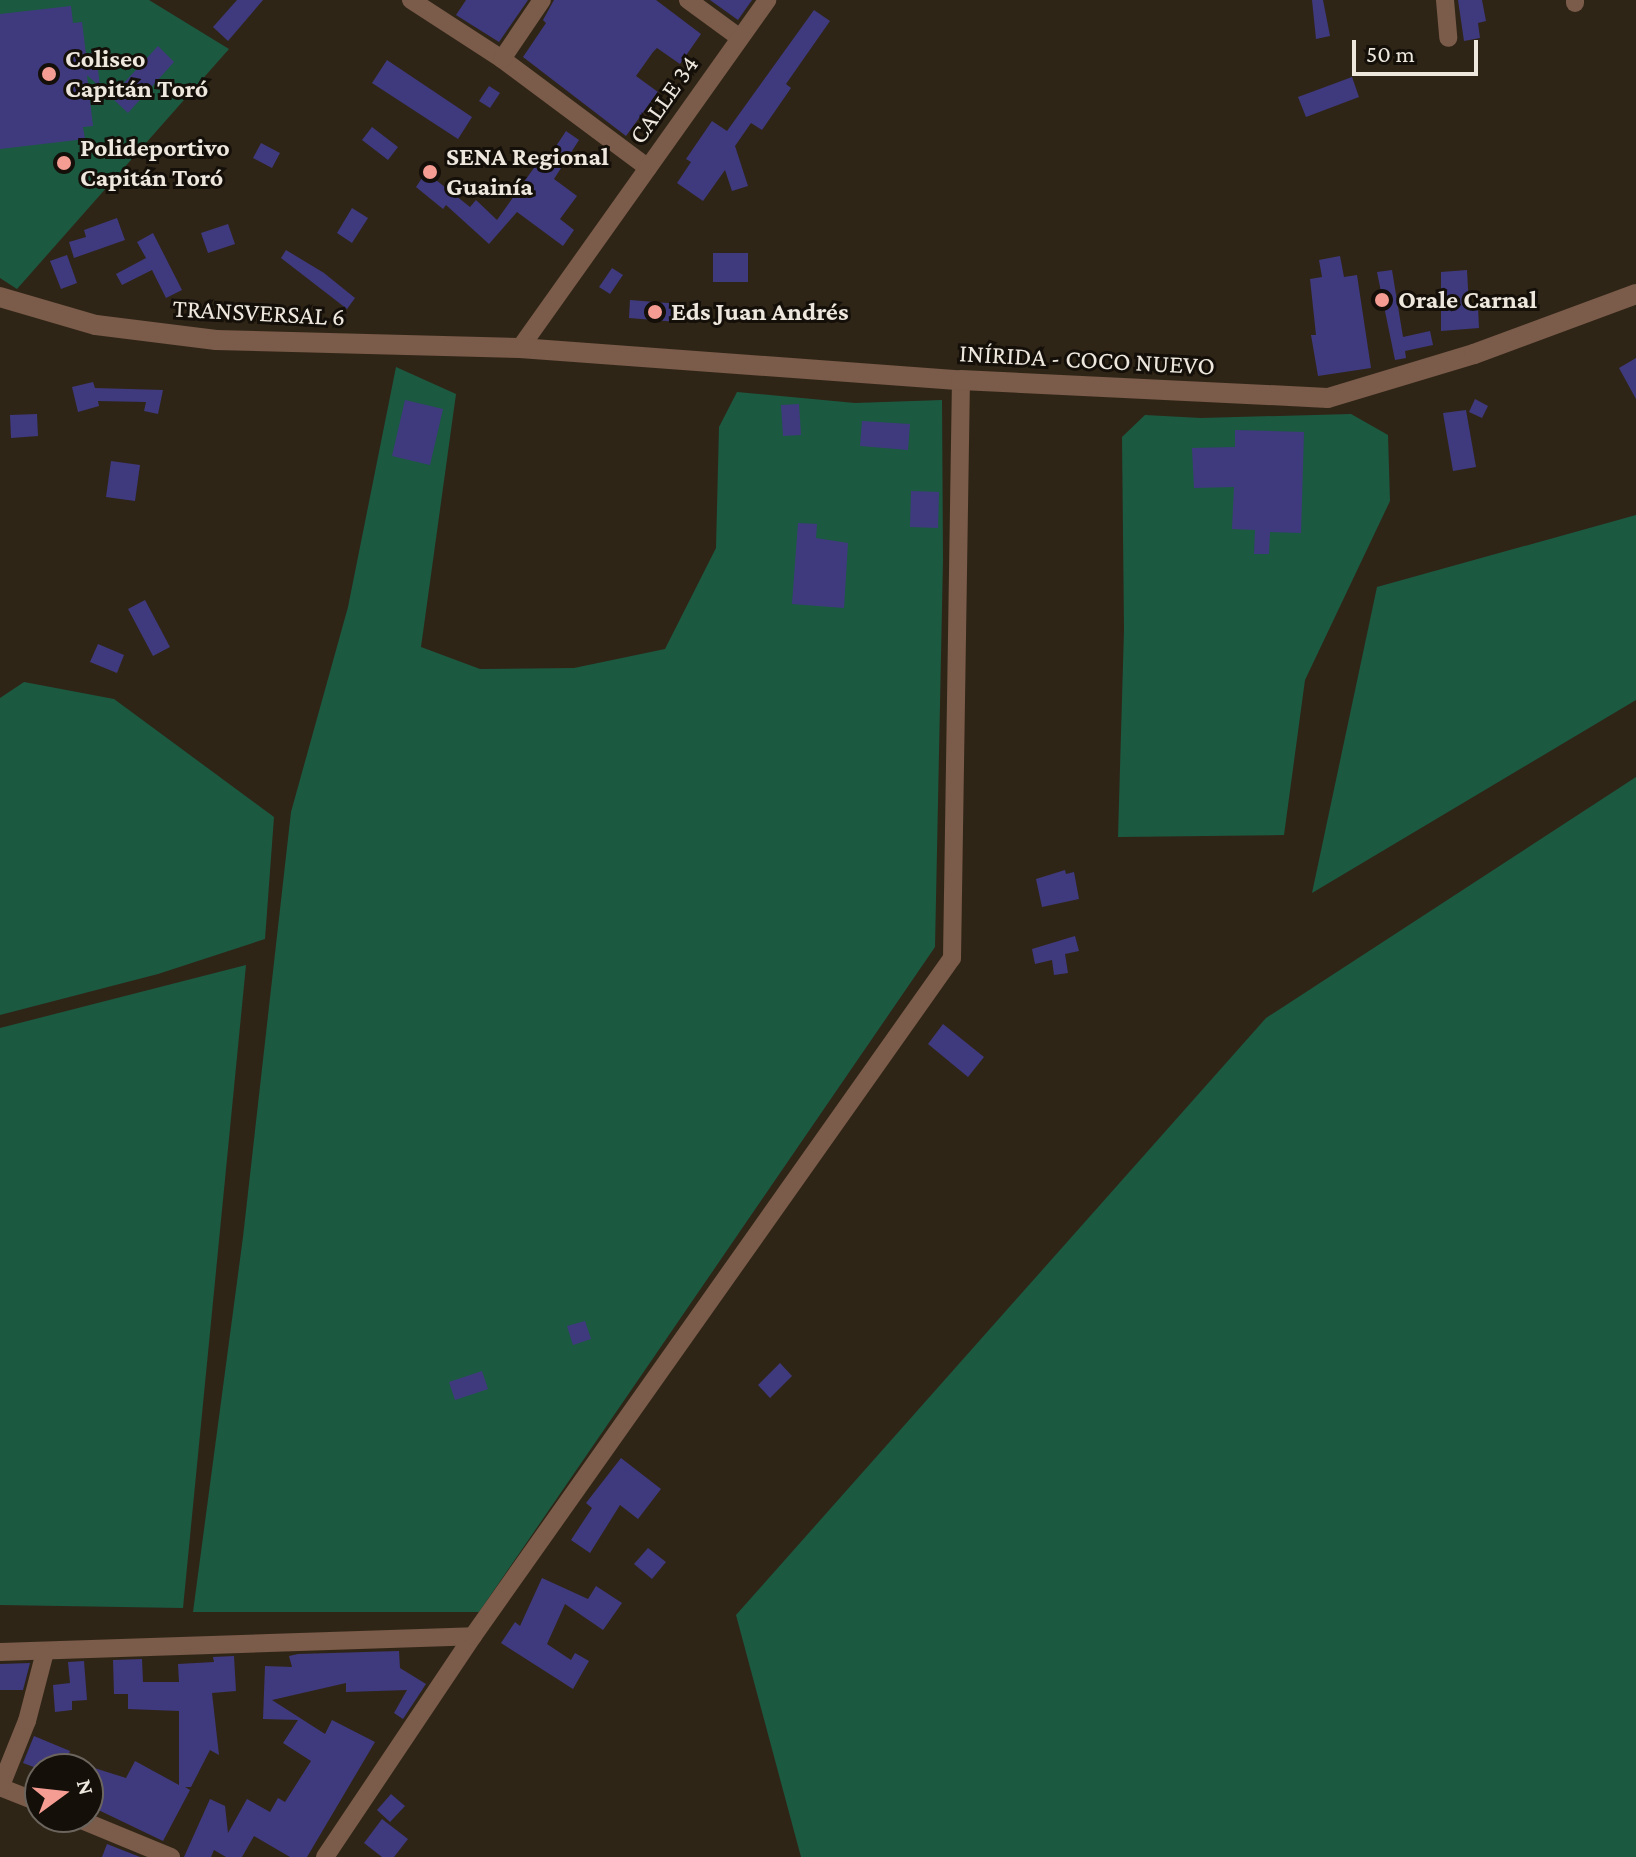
<!DOCTYPE html>
<meta charset="utf-8">
<style>
body{margin:0}
#map{position:relative;width:1636px;height:1857px;overflow:hidden;background:#2f2517;font-family:"Crimson Pro",serif}
div>[style]{position:absolute}
.green>*{inset:0;background:#1c5941}
.building>*{inset:0;background:#3f397e}
.minor>*{height:18px;margin:-9px;padding:0 9px;transform-origin:9px;border-radius:9px;background:#7b5b49}
.tertiary>*{height:20px;margin:-10px;padding:0 10px;transform-origin:10px;border-radius:10px;background:#7b5b49}
.dots>*{width:22px;height:22px;translate:-50% -50%;box-sizing:border-box;border:4px solid #140f09;border-radius:50%}
span{translate:-50% -50%;white-space:nowrap;text-align:center;line-height:1.15;-webkit-text-stroke:6px #140f09;paint-order:stroke}
.poi-label{font-size:26px;color:#ede7de;font-weight:700}
.left{translate:0 -50%;text-align:left}
.street-label{font-size:26px;color:#ede7de}
.north{position:absolute;left:24px;top:1753px;width:80px;height:80px;box-sizing:border-box;background:#140f09;border:2px solid #6b655e;border-radius:50%;rotate:75deg;font-size:22px;font-weight:700;line-height:32px;text-align:center;color:#ede7de}
.north::after{content:'';display:block;margin:auto;width:28px;height:36px;background:#f59c93;clip-path:polygon(50% 0,100% 100%,50% 72%,0 100%)}
.scale{position:absolute;left:1352px;top:40px;width:126px;height:36px;box-sizing:border-box;border:4px solid #ede7de;border-top:0;padding-left:10px;font-size:24px;line-height:28px;white-space:nowrap;color:#ede7de;-webkit-text-stroke:6px #140f09;paint-order:stroke}
</style>
<div id="map">
<div class="green">
<i style="clip-path:polygon(0 0,149px 0,229px 49px,17px 289px,0 278px)"></i>
<i style="clip-path:polygon(396px 367px,456px 394px,421px 647px,480px 669px,574px 668px,665px 649px,716px 548px,719px 427px,737px 392px,855px 403px,942px 400px,943px 559px,935px 947px,479px 1612px,193px 1612px,243px 1237px,291px 812px,348px 607px)"></i>
<i style="clip-path:polygon(1351px 414px,1388px 435px,1390px 501px,1305px 680px,1284px 835px,1118px 837px,1124px 630px,1122px 437px,1145px 415px,1201px 418px)"></i>
<i style="clip-path:polygon(1636px 515px,1636px 700px,1312px 893px,1377px 587px)"></i>
<i style="clip-path:polygon(24px 682px,114px 699px,274px 817px,265px 939px,158px 974px,0 1015px,0 698px)"></i>
<i style="clip-path:polygon(1636px 777px,1636px 1857px,801px 1857px,736px 1615px,1266px 1018px)"></i>
<i style="clip-path:polygon(246px 965px,183px 1608px,0 1605px,0 1028px)"></i>
</div>
<div class="building">
<i style="clip-path:polygon(237px 0,263px 0,228px 41px,213px 27px)"></i>
<i style="clip-path:polygon(466px 0,528px 0,499px 42px,456px 15px)"></i>
<i style="clip-path:polygon(554px 0,656px 0,701px 34px,680px 64px,657px 48px,653px 52px,636px 76px,658px 92px,626px 136px,523px 57px,546px 23px,543px 20px)"></i>
<i style="clip-path:polygon(710px 0,752px 0,738px 20px)"></i>
<i style="clip-path:polygon(1312px 0,1323px 0,1330px 36px,1316px 39px)"></i>
<i style="clip-path:polygon(1458px 0,1482px 0,1486px 21px,1478px 23px,1480px 38px,1464px 41px)"></i>
<i style="clip-path:polygon(71px 6px,73px 23px,82px 22px,86px 54px,96px 52px,100px 87px,87px 75px,93px 126px,83px 127px,85px 139px,0 149px,0 14px)"></i>
<i style="clip-path:polygon(814px 10px,830px 21px,786px 84px,791px 88px,762px 130px,751px 123px,735px 146px,748px 186px,732px 191px,725px 170px,703px 201px,677px 183px,691px 162px,686px 159px,712px 121px,727px 131px)"></i>
<i style="clip-path:polygon(158px 46px,174px 62px,128px 113px,111px 97px)"></i>
<i style="clip-path:polygon(387px 60px,472px 117px,458px 139px,372px 83px)"></i>
<i style="clip-path:polygon(1352px 77px,1359px 97px,1306px 117px,1298px 97px)"></i>
<i style="clip-path:polygon(489px 86px,500px 93px,490px 108px,479px 101px)"></i>
<i style="clip-path:polygon(372px 127px,398px 147px,388px 160px,362px 140px)"></i>
<i style="clip-path:polygon(566px 131px,579px 140px,554px 179px,577px 196px,560px 219px,574px 230px,563px 246px,517px 212px,489px 244px,446px 205px,443px 209px,416px 187px,426px 172px,470px 207px,476px 200px,497px 220px,536px 165px,541px 169px)"></i>
<i style="clip-path:polygon(261px 143px,280px 153px,272px 168px,253px 158px)"></i>
<i style="clip-path:polygon(352px 208px,368px 218px,352px 243px,337px 233px)"></i>
<i style="clip-path:polygon(117px 218px,125px 240px,74px 258px,69px 242px,86px 237px,84px 230px)"></i>
<i style="clip-path:polygon(228px 224px,235px 244px,208px 253px,201px 233px)"></i>
<i style="clip-path:polygon(153px 233px,182px 290px,166px 298px,152px 270px,122px 285px,116px 274px,146px 258px,137px 242px)"></i>
<i style="clip-path:polygon(286px 250px,324px 273px,355px 298px,347px 309px,281px 258px)"></i>
<i style="clip-path:polygon(713px 253px,748px 253px,748px 282px,713px 282px)"></i>
<i style="clip-path:polygon(67px 255px,77px 283px,61px 289px,50px 261px)"></i>
<i style="clip-path:polygon(1340px 256px,1344px 277px,1357px 275px,1371px 368px,1318px 376px,1311px 335px,1316px 335px,1310px 279px,1322px 277px,1319px 260px)"></i>
<i style="clip-path:polygon(612px 268px,623px 275px,610px 294px,599px 287px)"></i>
<i style="clip-path:polygon(1392px 270px,1403px 337px,1430px 331px,1433px 345px,1405px 351px,1406px 358px,1395px 360px,1377px 272px)"></i>
<i style="clip-path:polygon(1467px 270px,1469px 307px,1478px 307px,1479px 328px,1441px 331px,1441px 272px)"></i>
<i style="clip-path:polygon(630px 300px,680px 304px,678px 322px,629px 318px)"></i>
<i style="clip-path:polygon(1636px 358px,1636px 399px,1619px 368px)"></i>
<i style="clip-path:polygon(93px 382px,95px 388px,163px 390px,158px 414px,144px 411px,146px 402px,98px 401px,99px 406px,78px 412px,72px 387px)"></i>
<i style="clip-path:polygon(1475px 399px,1488px 406px,1482px 418px,1469px 412px)"></i>
<i style="clip-path:polygon(405px 400px,443px 409px,430px 465px,392px 456px)"></i>
<i style="clip-path:polygon(799px 404px,801px 435px,783px 436px,781px 405px)"></i>
<i style="clip-path:polygon(1466px 410px,1476px 467px,1453px 471px,1443px 413px)"></i>
<i style="clip-path:polygon(37px 414px,38px 436px,11px 438px,10px 415px)"></i>
<i style="clip-path:polygon(862px 421px,910px 424px,908px 450px,860px 446px)"></i>
<i style="clip-path:polygon(1235px 430px,1304px 432px,1301px 533px,1270px 532px,1269px 554px,1254px 554px,1255px 530px,1232px 529px,1234px 487px,1194px 488px,1192px 448px,1235px 447px)"></i>
<i style="clip-path:polygon(111px 461px,140px 465px,135px 501px,106px 497px)"></i>
<i style="clip-path:polygon(911px 491px,939px 492px,938px 528px,910px 527px)"></i>
<i style="clip-path:polygon(798px 523px,817px 524px,816px 538px,848px 543px,844px 608px,792px 604px)"></i>
<i style="clip-path:polygon(145px 600px,170px 647px,153px 656px,128px 609px)"></i>
<i style="clip-path:polygon(98px 644px,124px 655px,117px 673px,90px 662px)"></i>
<i style="clip-path:polygon(1065px 870px,1066px 874px,1074px 872px,1079px 899px,1042px 907px,1036px 879px)"></i>
<i style="clip-path:polygon(1075px 936px,1079px 951px,1065px 954px,1068px 973px,1054px 975px,1052px 960px,1035px 964px,1032px 949px)"></i>
<i style="clip-path:polygon(943px 1024px,984px 1057px,968px 1077px,928px 1044px)"></i>
<i style="clip-path:polygon(585px 1321px,591px 1339px,573px 1345px,567px 1326px)"></i>
<i style="clip-path:polygon(780px 1363px,792px 1376px,770px 1398px,758px 1385px)"></i>
<i style="clip-path:polygon(482px 1371px,488px 1389px,455px 1400px,449px 1382px)"></i>
<i style="clip-path:polygon(621px 1458px,661px 1489px,638px 1519px,620px 1505px,590px 1553px,571px 1540px,592px 1508px,586px 1503px)"></i>
<i style="clip-path:polygon(648px 1548px,666px 1562px,652px 1579px,634px 1564px)"></i>
<i style="clip-path:polygon(542px 1578px,588px 1599px,596px 1586px,622px 1603px,603px 1630px,565px 1604px,547px 1644px,571px 1660px,575px 1653px,589px 1661px,573px 1689px,501px 1643px,515px 1622px,520px 1626px)"></i>
<i style="clip-path:polygon(399px 1651px,400px 1668px,426px 1684px,403px 1719px,394px 1713px,407px 1690px,346px 1692px,346px 1683px,272px 1700px,325px 1734px,332px 1720px,375px 1742px,307px 1857px,290px 1857px,254px 1836px,242px 1857px,226px 1857px,214px 1850px,211px 1857px,184px 1857px,210px 1799px,225px 1806px,228px 1833px,247px 1799px,270px 1812px,278px 1798px,285px 1802px,311px 1761px,283px 1743px,298px 1720px,263px 1719px,265px 1666px,292px 1667px,289px 1656px,298px 1654px)"></i>
<i style="clip-path:polygon(234px 1656px,236px 1691px,212px 1693px,219px 1755px,210px 1750px,191px 1787px,185px 1787px,190px 1790px,163px 1841px,88px 1805px,88px 1766px,126px 1778px,135px 1761px,179px 1785px,179px 1711px,128px 1709px,128px 1694px,114px 1694px,113px 1660px,142px 1659px,143px 1682px,179px 1682px,178px 1664px,214px 1662px,213px 1657px)"></i>
<i style="clip-path:polygon(84px 1661px,87px 1700px,72px 1701px,72px 1710px,55px 1712px,53px 1685px,70px 1683px,68px 1662px)"></i>
<i style="clip-path:polygon(30px 1663px,23px 1690px,0 1690px,0 1664px)"></i>
<i style="clip-path:polygon(34px 1736px,70px 1751px,63px 1769px,39px 1769px,23px 1763px)"></i>
<i style="clip-path:polygon(391px 1794px,405px 1806px,390px 1822px,377px 1810px)"></i>
<i style="clip-path:polygon(382px 1819px,408px 1839px,394px 1857px,382px 1857px,364px 1843px)"></i>
<i style="clip-path:polygon(107px 1844px,140px 1857px,102px 1857px)"></i>
</div>
<div class="minor">
<i style="left:411px;top:0;width:108px;rotate:33deg"></i>
<i style="left:502px;top:59px;width:182px;rotate:36.7deg"></i>
<i style="left:688px;top:0;width:64px;rotate:36.2deg"></i>
<i style="left:1445px;top:0;width:38px;rotate:85deg"></i>
<i style="left:1575px;top:0;width:3px;rotate:90deg"></i>
<i style="left:502px;top:59px;width:71px;rotate:-55.9deg"></i>
<i style="left:520px;top:348px;width:427px;rotate:-54.6deg"></i>
<i style="left:0;top:1652px;width:473px;rotate:-1.9deg"></i>
<i style="left:0;top:1787px;width:43px;rotate:21.8deg"></i>
<i style="left:0;top:1788px;width:72px;rotate:-68.1deg"></i>
<i style="left:27px;top:1721px;width:71px;rotate:-75.4deg"></i>
<i style="left:74px;top:1817px;width:105px;rotate:22.4deg"></i>
<i style="left:325px;top:1857px;width:266px;rotate:-56.2deg"></i>
<i style="left:473px;top:1636px;width:830px;rotate:-54.76deg"></i>
<i style="left:952px;top:958px;width:578px;rotate:-89.11deg"></i>
</div>
<div class="tertiary">
<i style="left:0;top:297px;width:100px;rotate:16.3deg"></i>
<i style="left:96px;top:325px;width:121px;rotate:7.1deg"></i>
<i style="left:216px;top:340px;width:304px;rotate:1.5deg"></i>
<i style="left:520px;top:348px;width:442px;rotate:4.2deg"></i>
<i style="left:961px;top:380px;width:367px;rotate:2.8deg"></i>
<i style="left:1328px;top:398px;width:152px;rotate:-16.8deg"></i>
<i style="left:1474px;top:354px;width:173px;rotate:-20.3deg"></i>
</div>
<div class="dots">
<i style="left:49px;top:74px;background:#f59c93"></i>
<i style="left:64px;top:163px;background:#f59c93"></i>
<i style="left:430px;top:172px;background:#f59c93"></i>
<i style="left:1382px;top:300px;background:#f59c93"></i>
<i style="left:655px;top:312px;background:#f59c93"></i>
</div>
<div class="poi-label">
<span class="left" style="left:65px;top:74px">Coliseo<br>Capitán Toró</span>
<span class="left" style="left:80px;top:163px">Polideportivo<br>Capitán Toró</span>
<span class="left" style="left:446px;top:172px">SENA Regional<br>Guainía</span>
<span class="left" style="left:1398px;top:300px">Orale Carnal</span>
<span class="left" style="left:671px;top:312px">Eds Juan Andrés</span>
</div>
<div class="street-label">
<span style="left:664px;top:100px;rotate:-55deg">CALLE 34</span>
<span style="left:259px;top:313px;rotate:3deg">TRANSVERSAL 6</span>
<span style="left:1087px;top:360px;rotate:3deg">INÍRIDA - COCO NUEVO</span>
</div>
<div class="north">N</div>
<div class="scale">50 m</div>
</div>
